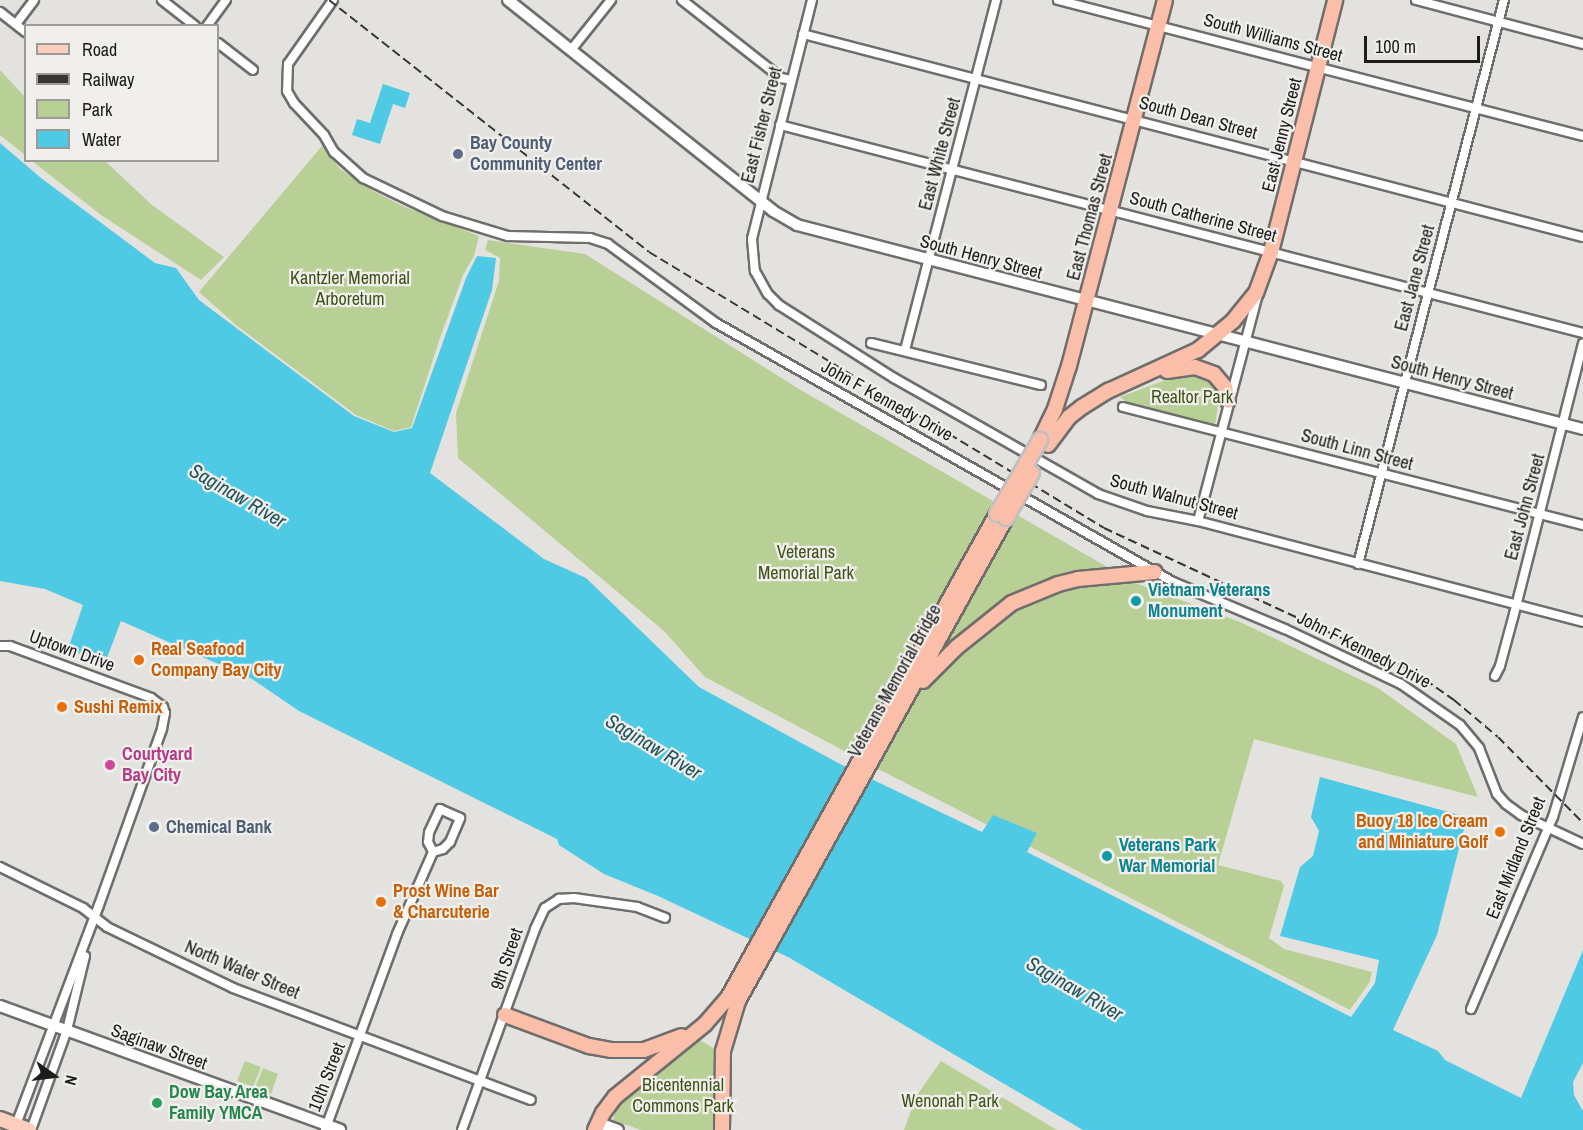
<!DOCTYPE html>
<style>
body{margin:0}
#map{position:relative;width:1583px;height:1130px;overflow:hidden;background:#e3e2df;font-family:"Archivo Narrow",sans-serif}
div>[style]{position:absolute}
.green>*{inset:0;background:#b8d095}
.water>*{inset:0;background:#4fcae4}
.roads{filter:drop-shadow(2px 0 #6f6e6c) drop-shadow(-2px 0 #6f6e6c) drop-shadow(0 2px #6f6e6c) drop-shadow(0 -2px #6f6e6c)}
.minor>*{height:8px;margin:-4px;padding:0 4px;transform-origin:4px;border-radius:4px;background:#fff}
.tertiary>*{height:10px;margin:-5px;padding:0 5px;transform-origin:5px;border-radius:5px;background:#fff}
.primary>*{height:14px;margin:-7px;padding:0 7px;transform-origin:7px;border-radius:7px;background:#fccebe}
.trunk>*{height:14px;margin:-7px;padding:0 7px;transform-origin:7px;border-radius:7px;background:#fbbea8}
.rail>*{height:2px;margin-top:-1px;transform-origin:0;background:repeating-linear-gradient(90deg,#373635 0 9px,transparent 0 13.5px)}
.bridges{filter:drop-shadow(2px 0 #c0bfbf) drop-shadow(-2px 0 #c0bfbf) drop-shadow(0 2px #c0bfbf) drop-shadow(0 -2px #c0bfbf)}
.trunk-bridge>*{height:14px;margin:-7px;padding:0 7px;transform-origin:7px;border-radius:7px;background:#fbbea8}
.dots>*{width:16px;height:16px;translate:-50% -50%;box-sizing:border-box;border:3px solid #f0efec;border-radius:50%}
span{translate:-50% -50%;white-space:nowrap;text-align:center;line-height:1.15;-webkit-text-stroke:4.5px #f0efec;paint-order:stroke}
.street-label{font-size:18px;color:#1d1c1b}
.service-label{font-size:18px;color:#4e5e75;font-weight:700}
.left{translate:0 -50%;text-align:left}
.park-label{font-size:18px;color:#3f5319}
.culture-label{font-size:18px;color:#0d838f;font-weight:700}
.food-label{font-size:18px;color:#c56008;font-weight:700}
.right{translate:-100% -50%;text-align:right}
.hotel-label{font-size:18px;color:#b23c85;font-weight:700}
.leisure-label{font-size:18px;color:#27864d;font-weight:700}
.water-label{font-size:20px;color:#1f535e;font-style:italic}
.legend{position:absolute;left:24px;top:24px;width:195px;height:138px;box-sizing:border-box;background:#f0efec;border:2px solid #9c9b98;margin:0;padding:8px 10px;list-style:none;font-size:18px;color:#1d1c1b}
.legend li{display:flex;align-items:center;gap:12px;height:30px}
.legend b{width:30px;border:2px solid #9c9b98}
.north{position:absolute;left:24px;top:1046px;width:60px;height:60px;-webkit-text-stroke:4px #f0efec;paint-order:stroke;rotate:104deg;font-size:16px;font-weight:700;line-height:24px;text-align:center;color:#1d1c1b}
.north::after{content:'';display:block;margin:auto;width:21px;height:27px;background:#1d1c1b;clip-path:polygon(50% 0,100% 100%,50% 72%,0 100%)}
.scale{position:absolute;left:1364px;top:36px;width:116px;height:27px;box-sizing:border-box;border:3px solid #1d1c1b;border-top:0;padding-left:8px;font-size:18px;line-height:21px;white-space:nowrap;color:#1d1c1b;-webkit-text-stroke:4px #f0efec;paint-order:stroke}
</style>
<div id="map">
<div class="green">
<i style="clip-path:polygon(0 70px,25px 97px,25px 155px,0 135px)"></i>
<i style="clip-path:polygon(322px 146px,340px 169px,373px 191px,405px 207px,479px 236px,474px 256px,463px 275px,440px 338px,411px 427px,394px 431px,356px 415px,236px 325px,199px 292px)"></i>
<i style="clip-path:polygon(32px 161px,105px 161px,152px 205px,224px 257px,201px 280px,101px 215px)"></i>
<i style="clip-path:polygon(488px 240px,585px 254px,799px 389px,1135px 583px,1240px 622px,1378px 688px,1456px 744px,1478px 797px,1254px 739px,1218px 865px,1281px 881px,1284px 886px,1269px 938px,1284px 949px,1372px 972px,1369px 983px,1350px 1010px,882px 771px,705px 677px,664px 631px,458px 458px,456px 413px,499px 281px,500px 258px,485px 250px)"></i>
<i style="clip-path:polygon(1179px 375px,1199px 377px,1216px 385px,1219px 399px,1215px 425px,1129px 404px,1120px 397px)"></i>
<i style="clip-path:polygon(700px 1040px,718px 1051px,717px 1130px,641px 1130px,613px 1120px,616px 1109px,636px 1088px)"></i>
<i style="clip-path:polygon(245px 1061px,261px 1067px,253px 1087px,237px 1081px)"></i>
<i style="clip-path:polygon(941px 1061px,1057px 1130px,904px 1130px,917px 1095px)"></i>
<i style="clip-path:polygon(263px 1068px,278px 1074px,271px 1094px,255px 1088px)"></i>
</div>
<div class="water">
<i style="clip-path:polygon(383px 84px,410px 93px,405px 108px,393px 104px,380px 144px,352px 135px,357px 119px,370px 123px)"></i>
<i style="clip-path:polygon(0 143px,41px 178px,155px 263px,176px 268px,199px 300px,354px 416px,394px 432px,412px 428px,466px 278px,477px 256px,496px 258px,492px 290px,430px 473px,544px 559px,586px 578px,699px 687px,840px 764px,982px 832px,993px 815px,1037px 833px,1027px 852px,1351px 1017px,1375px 983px,1379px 960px,1280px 936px,1300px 867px,1313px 856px,1319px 831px,1311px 817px,1320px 777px,1467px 817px,1437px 935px,1393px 1030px,1438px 1051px,1445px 1060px,1521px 1098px,1583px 950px,1583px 1063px,1573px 1082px,1574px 1095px,1583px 1111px,1583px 1130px,1083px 1130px,788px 957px,658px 896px,604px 874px,559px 845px,557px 839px,299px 711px,252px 679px,121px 621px,105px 663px,68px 649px,83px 605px,45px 589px,0 581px)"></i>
</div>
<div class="roads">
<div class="minor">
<i style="left:162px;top:0;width:42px;rotate:38.2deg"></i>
<i style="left:333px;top:0;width:78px;rotate:125.1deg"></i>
<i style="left:288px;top:64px;width:27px;rotate:92deg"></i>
<i style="left:287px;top:91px;width:14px;rotate:60deg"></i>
<i style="left:294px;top:103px;width:44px;rotate:46.8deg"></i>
<i style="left:324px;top:135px;width:20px;rotate:60deg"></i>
<i style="left:334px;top:152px;width:39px;rotate:42deg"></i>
<i style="left:363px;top:178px;width:88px;rotate:25.7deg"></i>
<i style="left:442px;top:216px;width:69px;rotate:16.9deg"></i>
<i style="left:508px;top:236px;width:82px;rotate:1.4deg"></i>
<i style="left:590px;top:238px;width:19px;rotate:18deg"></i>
<i style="left:608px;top:244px;width:134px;rotate:36.2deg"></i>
<i style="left:716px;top:323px;width:525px;rotate:29.54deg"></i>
<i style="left:1173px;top:582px;width:121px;rotate:22.8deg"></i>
<i style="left:1285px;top:629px;width:128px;rotate:25.4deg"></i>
<i style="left:1401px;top:684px;width:72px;rotate:34.8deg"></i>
<i style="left:1460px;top:725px;width:30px;rotate:50deg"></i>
<i style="left:1479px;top:748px;width:49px;rotate:68.6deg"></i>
<i style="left:1497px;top:794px;width:13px;rotate:48deg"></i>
<i style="left:1506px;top:804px;width:19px;rotate:36deg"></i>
<i style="left:1521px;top:815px;width:68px;rotate:25.1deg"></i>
<i style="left:682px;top:0;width:126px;rotate:38.2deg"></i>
<i style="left:781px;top:78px;width:10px;rotate:11deg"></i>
<i style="left:812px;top:0;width:246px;rotate:104.1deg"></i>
<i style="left:752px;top:239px;width:32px;rotate:85deg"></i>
<i style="left:755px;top:271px;width:26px;rotate:61deg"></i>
<i style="left:768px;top:294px;width:16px;rotate:45deg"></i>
<i style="left:779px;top:305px;width:136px;rotate:32.4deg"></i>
<i style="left:894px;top:378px;width:235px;rotate:29.6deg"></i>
<i style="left:1098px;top:494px;width:52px;rotate:19.1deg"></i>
<i style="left:1147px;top:511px;width:52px;rotate:11.1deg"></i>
<i style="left:1198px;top:521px;width:398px;rotate:14.7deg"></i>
<i style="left:1058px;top:0;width:542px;rotate:14.52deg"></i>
<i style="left:1416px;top:0;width:173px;rotate:14.8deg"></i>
<i style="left:0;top:12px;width:33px;rotate:38deg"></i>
<i style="left:16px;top:24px;width:30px;rotate:-53deg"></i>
<i style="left:207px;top:26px;width:32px;rotate:-54deg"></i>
<i style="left:803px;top:34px;width:806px;rotate:14.59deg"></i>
<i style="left:218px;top:43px;width:44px;rotate:37.6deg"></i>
<i style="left:571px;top:50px;width:64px;rotate:-51.3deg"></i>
<i style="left:780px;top:125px;width:830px;rotate:14.52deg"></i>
<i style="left:871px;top:343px;width:175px;rotate:13.9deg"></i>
<i style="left:905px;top:350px;width:362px;rotate:-75.4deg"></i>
<i style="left:1123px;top:407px;width:475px;rotate:14.4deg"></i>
<i style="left:1198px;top:521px;width:235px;rotate:-75.2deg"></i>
<i style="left:1358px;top:564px;width:583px;rotate:-75.49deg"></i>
<i style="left:0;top:646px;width:10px"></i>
<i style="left:10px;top:646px;width:150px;rotate:20.2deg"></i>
<i style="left:151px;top:698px;width:15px;rotate:37deg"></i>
<i style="left:163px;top:707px;width:6px;rotate:72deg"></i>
<i style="left:165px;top:713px;width:16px;rotate:101deg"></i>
<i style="left:162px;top:729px;width:187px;rotate:109.7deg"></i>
<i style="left:99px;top:905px;width:235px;rotate:110.7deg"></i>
<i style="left:1495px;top:676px;width:11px;rotate:-63deg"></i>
<i style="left:1500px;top:666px;width:54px;rotate:-74.9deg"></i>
<i style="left:1514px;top:614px;width:279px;rotate:-75.7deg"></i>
<i style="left:0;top:867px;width:93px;rotate:26.3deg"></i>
<i style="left:83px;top:908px;width:31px;rotate:38deg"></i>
<i style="left:107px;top:927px;width:140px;rotate:25.8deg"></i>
<i style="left:233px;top:988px;width:318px;rotate:20.6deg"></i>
<i style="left:1471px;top:1009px;width:209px;rotate:-66.9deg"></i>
<i style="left:1553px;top:817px;width:104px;rotate:-73.3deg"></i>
<i style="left:31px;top:1130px;width:106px;rotate:-70.2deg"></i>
<i style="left:67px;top:1030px;width:76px;rotate:-76.3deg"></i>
<i style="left:325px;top:1130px;width:209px;rotate:-69.8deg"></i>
<i style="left:397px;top:934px;width:90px;rotate:-66.3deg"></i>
<i style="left:433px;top:852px;width:10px;rotate:-17deg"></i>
<i style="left:443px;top:849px;width:10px;rotate:-45deg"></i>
<i style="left:450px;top:842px;width:26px;rotate:-67deg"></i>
<i style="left:460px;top:818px;width:22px;rotate:-156deg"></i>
<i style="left:440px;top:809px;width:26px;rotate:115deg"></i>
<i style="left:429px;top:833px;width:9px;rotate:96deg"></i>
<i style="left:428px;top:842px;width:11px;rotate:63deg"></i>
<i style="left:462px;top:1130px;width:214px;rotate:-70deg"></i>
<i style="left:535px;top:929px;width:23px;rotate:-65deg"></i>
<i style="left:545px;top:908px;width:17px;rotate:-33deg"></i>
<i style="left:559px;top:899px;width:15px;rotate:-4deg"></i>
<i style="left:574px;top:898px;width:64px;rotate:8.1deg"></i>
<i style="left:637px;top:907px;width:30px;rotate:21deg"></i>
</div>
<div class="tertiary">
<i style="left:508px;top:0;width:339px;rotate:38.5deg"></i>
<i style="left:773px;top:211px;width:28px;rotate:30deg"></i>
<i style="left:797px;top:225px;width:812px;rotate:14.55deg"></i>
<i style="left:0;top:1006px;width:362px;rotate:20deg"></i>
<i style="left:599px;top:1123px;width:20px;rotate:20deg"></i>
</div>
<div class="primary">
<i style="left:0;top:1119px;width:31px;rotate:21deg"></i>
</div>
<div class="trunk">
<i style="left:1167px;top:371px;width:28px;rotate:-8deg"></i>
<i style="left:1195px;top:367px;width:20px;rotate:20deg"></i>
<i style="left:1214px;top:374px;width:17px;rotate:50deg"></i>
<i style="left:1225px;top:387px;width:14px;rotate:78deg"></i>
<i style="left:1040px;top:440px;width:34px;rotate:-64deg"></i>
<i style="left:1055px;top:409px;width:45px;rotate:-72deg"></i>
<i style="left:1069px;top:366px;width:378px;rotate:-75.3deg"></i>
<i style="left:1048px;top:445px;width:35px;rotate:-53deg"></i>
<i style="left:1069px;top:417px;width:16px;rotate:-38deg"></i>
<i style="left:1082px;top:407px;width:31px;rotate:-32deg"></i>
<i style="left:1108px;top:391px;width:99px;rotate:-24.5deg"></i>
<i style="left:1198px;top:350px;width:45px;rotate:-39.6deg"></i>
<i style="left:1233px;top:321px;width:36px;rotate:-51deg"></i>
<i style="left:1256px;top:293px;width:44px;rotate:-69.9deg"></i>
<i style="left:1271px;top:252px;width:260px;rotate:-75.7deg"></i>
<i style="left:923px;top:681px;width:48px;rotate:-45deg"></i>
<i style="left:957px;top:647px;width:70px;rotate:-38.7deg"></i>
<i style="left:1012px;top:603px;width:50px;rotate:-22.4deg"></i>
<i style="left:1058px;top:584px;width:21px;rotate:-14deg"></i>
<i style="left:1078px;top:579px;width:77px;rotate:-5.2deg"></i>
<i style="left:505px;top:1015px;width:90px;rotate:20.3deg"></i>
<i style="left:589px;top:1046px;width:22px;rotate:10deg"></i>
<i style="left:611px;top:1050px;width:33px"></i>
<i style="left:644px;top:1050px;width:40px;rotate:-20.2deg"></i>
<i style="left:595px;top:1130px;width:19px;rotate:-65deg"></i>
<i style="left:603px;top:1113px;width:20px;rotate:-53deg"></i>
<i style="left:615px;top:1097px;width:116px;rotate:-39deg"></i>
<i style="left:705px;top:1024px;width:37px;rotate:-49deg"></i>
<i style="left:729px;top:996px;width:551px;rotate:-60.93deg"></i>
<i style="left:722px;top:1130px;width:79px;rotate:-89.3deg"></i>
<i style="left:723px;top:1051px;width:52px;rotate:-73.3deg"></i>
<i style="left:738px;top:1001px;width:552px;rotate:-60.98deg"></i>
</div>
</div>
<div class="rail">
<i style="left:329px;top:0;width:407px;rotate:38.2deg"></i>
<i style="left:649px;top:252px;width:532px;rotate:31.24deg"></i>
<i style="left:1104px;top:528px;width:342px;rotate:24.9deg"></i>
<i style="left:1414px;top:672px;width:49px;rotate:35deg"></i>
<i style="left:1454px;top:700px;width:57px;rotate:40.1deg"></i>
<i style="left:1498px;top:737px;width:121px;rotate:45.3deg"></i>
</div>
<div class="bridges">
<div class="trunk-bridge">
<i style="left:997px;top:514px;width:86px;rotate:-59.8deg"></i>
<i style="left:1006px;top:518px;width:52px;rotate:-60deg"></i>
</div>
</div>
<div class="dots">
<i style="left:458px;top:154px;background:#5c6f8a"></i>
<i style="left:1136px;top:601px;background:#0f9aa8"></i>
<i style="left:139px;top:660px;background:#e8710a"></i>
<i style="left:62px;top:707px;background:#e8710a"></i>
<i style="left:110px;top:765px;background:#d1479c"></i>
<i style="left:154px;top:827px;background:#5c6f8a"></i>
<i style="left:1500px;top:832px;background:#e8710a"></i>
<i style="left:1107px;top:856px;background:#0f9aa8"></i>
<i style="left:381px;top:902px;background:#e8710a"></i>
<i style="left:157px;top:1103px;background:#2e9e5b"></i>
</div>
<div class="street-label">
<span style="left:1273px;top:38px;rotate:15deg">South Williams Street</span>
<span style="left:1198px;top:118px;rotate:15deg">South Dean Street</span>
<span style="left:762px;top:125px;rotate:-76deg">East Fisher Street</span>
<span style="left:1282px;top:135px;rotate:-76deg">East Jenny Street</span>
<span style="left:940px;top:154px;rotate:-75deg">East White Street</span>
<span style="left:1090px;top:217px;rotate:-75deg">East Thomas Street</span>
<span style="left:1203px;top:217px;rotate:15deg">South Catherine Street</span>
<span style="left:981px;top:257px;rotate:15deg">South Henry Street</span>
<span style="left:1415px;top:278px;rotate:-75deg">East Jane Street</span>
<span style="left:1452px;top:378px;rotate:15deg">South Henry Street</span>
<span style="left:887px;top:401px;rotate:29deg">John F Kennedy Drive</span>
<span style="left:1357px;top:450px;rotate:15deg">South Linn Street</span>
<span style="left:1174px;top:497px;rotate:15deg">South Walnut Street</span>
<span style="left:1525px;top:507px;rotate:-75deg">East John Street</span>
<span style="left:1364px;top:650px;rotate:27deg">John F Kennedy Drive</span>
<span style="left:72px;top:651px;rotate:20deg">Uptown Drive</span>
<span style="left:895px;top:681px;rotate:-61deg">Veterans Memorial Bridge</span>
<span style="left:1516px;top:858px;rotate:-68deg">East Midland Street</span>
<span style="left:507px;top:959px;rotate:-71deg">9th Street</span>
<span style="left:242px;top:970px;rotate:23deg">North Water Street</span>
<span style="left:159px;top:1047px;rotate:20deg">Saginaw Street</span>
<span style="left:327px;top:1077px;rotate:-69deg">10th Street</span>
</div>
<div class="service-label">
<span class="left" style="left:470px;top:154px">Bay County<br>Community Center</span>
<span class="left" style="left:166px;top:827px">Chemical Bank</span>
</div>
<div class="park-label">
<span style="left:350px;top:289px">Kantzler Memorial<br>Arboretum</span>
<span style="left:1192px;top:397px">Realtor Park</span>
<span style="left:806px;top:563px">Veterans<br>Memorial Park</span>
<span style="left:683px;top:1096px">Bicentennial<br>Commons Park</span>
<span style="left:950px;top:1101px">Wenonah Park</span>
</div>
<div class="culture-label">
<span class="left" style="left:1148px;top:601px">Vietnam Veterans<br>Monument</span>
<span class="left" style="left:1119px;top:856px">Veterans Park<br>War Memorial</span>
</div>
<div class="food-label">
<span class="left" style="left:151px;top:660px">Real Seafood<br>Company Bay City</span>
<span class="left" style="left:74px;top:707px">Sushi Remix</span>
<span class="right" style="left:1488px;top:832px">Buoy 18 Ice Cream<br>and Miniature Golf</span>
<span class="left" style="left:393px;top:902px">Prost Wine Bar<br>&amp; Charcuterie</span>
</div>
<div class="hotel-label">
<span class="left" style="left:122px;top:765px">Courtyard<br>Bay City</span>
</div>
<div class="leisure-label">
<span class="left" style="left:169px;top:1103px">Dow Bay Area<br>Family YMCA</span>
</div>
<div class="water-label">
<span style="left:238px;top:495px;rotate:30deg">Saginaw River</span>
<span style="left:654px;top:746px;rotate:31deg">Saginaw River</span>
<span style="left:1075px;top:988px;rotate:30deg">Saginaw River</span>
</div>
<ul class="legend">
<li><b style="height:8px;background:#fccebe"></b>Road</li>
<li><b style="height:8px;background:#373635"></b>Railway</li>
<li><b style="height:16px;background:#b8d095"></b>Park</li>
<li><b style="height:16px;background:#4fcae4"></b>Water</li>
</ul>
<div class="north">N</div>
<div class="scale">100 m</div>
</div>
